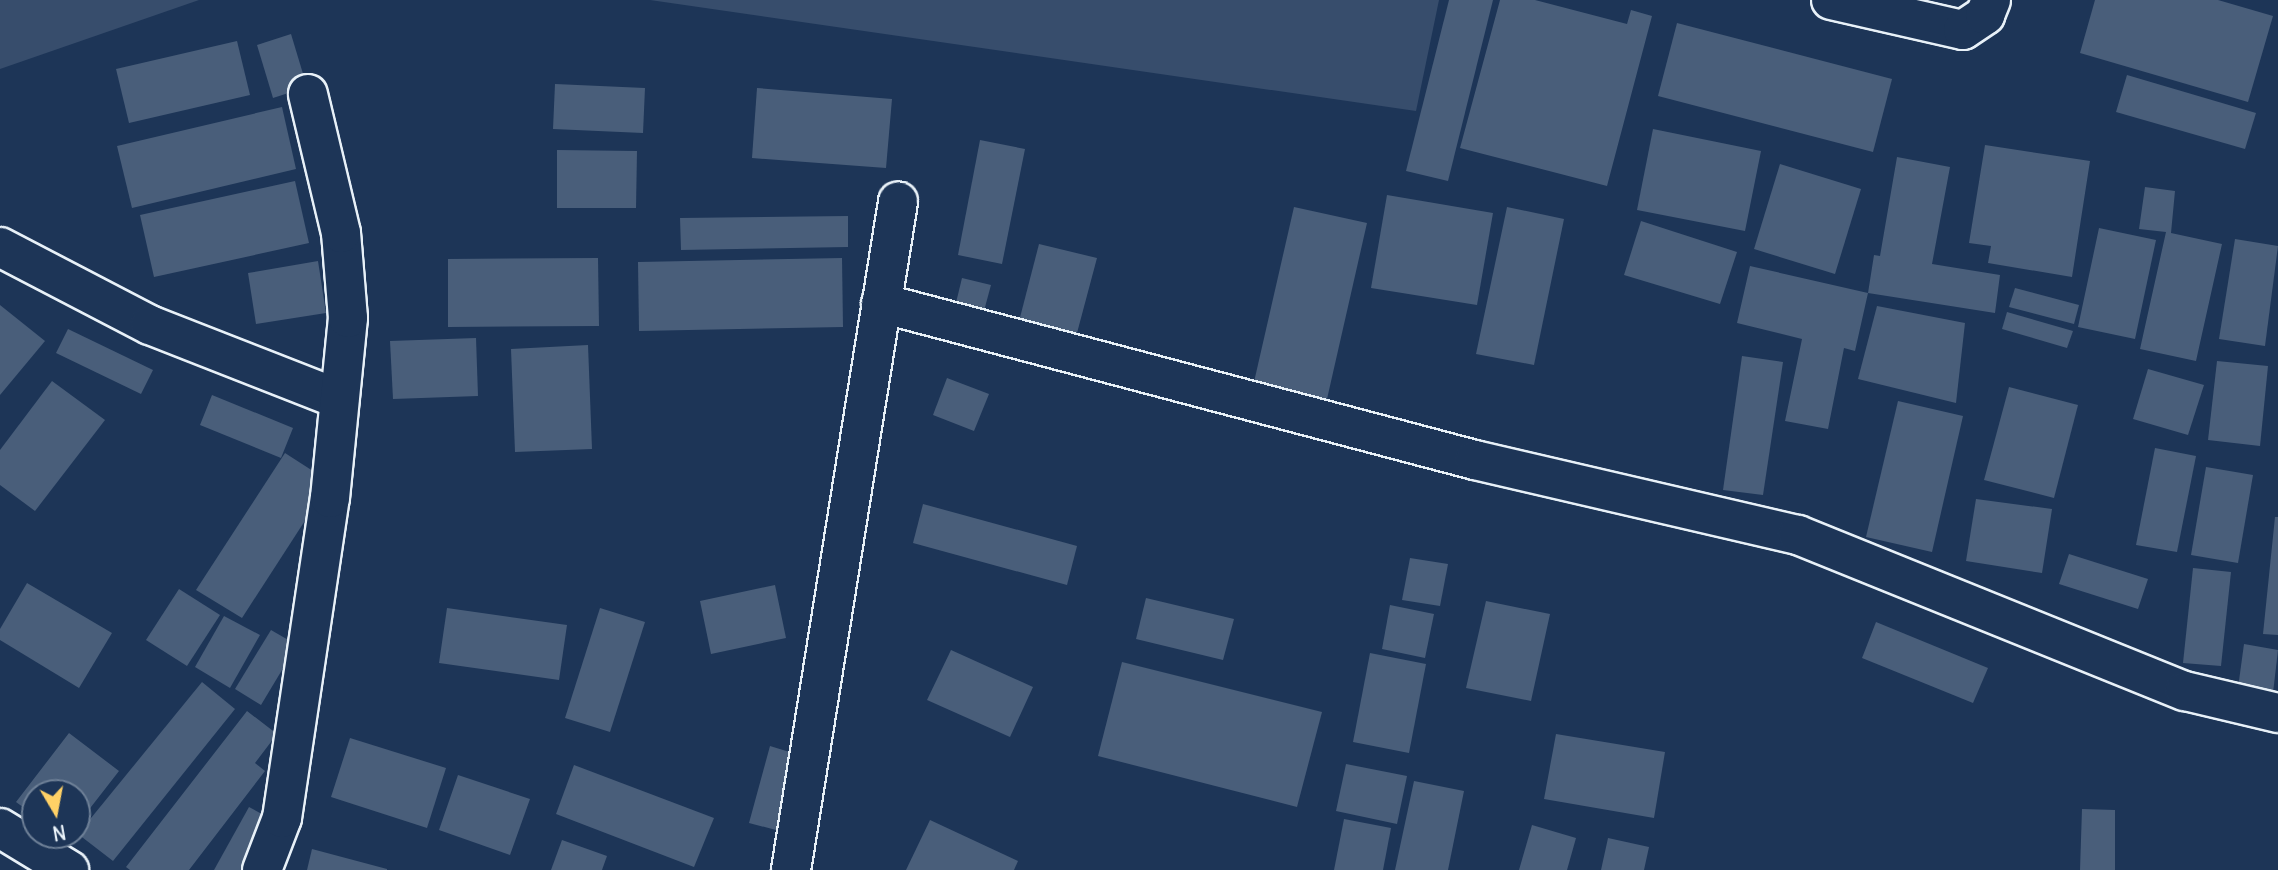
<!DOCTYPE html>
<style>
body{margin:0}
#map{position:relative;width:2278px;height:870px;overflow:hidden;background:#1d3557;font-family:Delius,sans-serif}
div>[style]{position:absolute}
.green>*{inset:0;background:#374d6c}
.building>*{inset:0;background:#495e7a}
.roads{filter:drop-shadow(2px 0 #e8f1f8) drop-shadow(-2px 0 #e8f1f8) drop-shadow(0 2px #e8f1f8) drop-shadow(0 -2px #e8f1f8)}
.minor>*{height:38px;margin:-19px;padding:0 19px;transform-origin:19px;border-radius:19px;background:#1d3557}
span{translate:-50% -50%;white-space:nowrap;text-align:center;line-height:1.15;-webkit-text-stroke:6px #1d3557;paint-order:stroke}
.north{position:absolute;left:21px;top:779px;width:70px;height:70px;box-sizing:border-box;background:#1d3557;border:2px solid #6e8097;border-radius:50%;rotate:170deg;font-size:19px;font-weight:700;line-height:28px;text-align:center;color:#e8f1f8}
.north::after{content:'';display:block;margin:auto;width:24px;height:32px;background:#ffd166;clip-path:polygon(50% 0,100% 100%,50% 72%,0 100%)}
</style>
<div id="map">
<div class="green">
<i style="clip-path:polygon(0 0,199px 0,0 69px)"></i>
<i style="clip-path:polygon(650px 0,1439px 0,1416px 111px)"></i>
</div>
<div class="building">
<i style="clip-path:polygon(1449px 0,1493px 0,1448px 181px,1406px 171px)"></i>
<i style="clip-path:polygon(1500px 0,1535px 0,1627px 24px,1631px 10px,1652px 16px,1607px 186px,1460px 148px)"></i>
<i style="clip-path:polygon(2095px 0,2218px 0,2273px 16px,2248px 102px,2080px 53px)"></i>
<i style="clip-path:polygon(1677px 23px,1892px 79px,1873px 152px,1658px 96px)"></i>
<i style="clip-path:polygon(291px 34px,307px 87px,273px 98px,257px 45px)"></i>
<i style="clip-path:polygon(237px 41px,250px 95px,129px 123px,116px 69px)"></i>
<i style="clip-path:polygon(2127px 75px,2256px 113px,2245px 149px,2116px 112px)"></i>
<i style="clip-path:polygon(555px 84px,645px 88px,643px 133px,553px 129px)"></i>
<i style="clip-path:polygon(757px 88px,892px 99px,886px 168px,752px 158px)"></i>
<i style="clip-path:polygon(282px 107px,296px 169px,132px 208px,117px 146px)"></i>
<i style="clip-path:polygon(1653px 129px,1761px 151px,1745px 231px,1637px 210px)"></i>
<i style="clip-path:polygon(980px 140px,1025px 149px,1002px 264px,958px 255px)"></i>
<i style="clip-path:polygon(1985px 145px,2090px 161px,2072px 277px,1988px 263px,1991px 246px,1969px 243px)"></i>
<i style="clip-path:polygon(557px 150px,637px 151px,636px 208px,557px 208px)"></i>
<i style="clip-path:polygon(1897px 157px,1950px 167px,1932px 264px,2000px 275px,1995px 313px,1868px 293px,1855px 351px,1844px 348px,1828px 429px,1785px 421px,1802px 339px,1737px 323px,1750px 266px,1868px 293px,1874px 255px,1880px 256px)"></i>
<i style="clip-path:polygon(1780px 164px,1861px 189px,1835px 274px,1754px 249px)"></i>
<i style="clip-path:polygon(295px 181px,309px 243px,154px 277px,140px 215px)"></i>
<i style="clip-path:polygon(2145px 187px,2175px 191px,2171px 233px,2222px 244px,2196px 361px,2140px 349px,2166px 232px,2139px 229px)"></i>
<i style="clip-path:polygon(1387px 195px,1493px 213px,1477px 305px,1371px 288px)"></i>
<i style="clip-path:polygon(1294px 207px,1367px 223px,1327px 399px,1254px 382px)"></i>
<i style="clip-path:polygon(1507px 207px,1564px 219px,1534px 365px,1476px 354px)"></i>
<i style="clip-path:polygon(848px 216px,848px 247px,681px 250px,680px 218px)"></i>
<i style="clip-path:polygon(1641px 221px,1737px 252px,1720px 304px,1624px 275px)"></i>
<i style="clip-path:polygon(2099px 228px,2156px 240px,2135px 339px,2078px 327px)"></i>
<i style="clip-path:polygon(2235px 239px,2278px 246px,2265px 346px,2219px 339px)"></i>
<i style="clip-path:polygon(1039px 244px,1097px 258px,1073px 348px,1016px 333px)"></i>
<i style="clip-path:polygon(598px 258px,599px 326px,448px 327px,448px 259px)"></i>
<i style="clip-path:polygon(842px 258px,843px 327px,639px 331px,638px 262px)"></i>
<i style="clip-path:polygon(318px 261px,326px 313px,256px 324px,248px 273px)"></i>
<i style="clip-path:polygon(962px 278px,991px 285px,981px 322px,953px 315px)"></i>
<i style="clip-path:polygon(2015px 288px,2079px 305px,2074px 324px,2009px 307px)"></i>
<i style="clip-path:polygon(0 305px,45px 341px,0 395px)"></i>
<i style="clip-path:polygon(1877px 306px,1965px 323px,1956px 403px,1858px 379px)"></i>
<i style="clip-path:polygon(2007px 312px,2073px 331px,2067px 348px,2002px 329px)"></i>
<i style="clip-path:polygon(68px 329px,153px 370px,141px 394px,56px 353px)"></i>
<i style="clip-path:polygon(476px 338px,478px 396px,393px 399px,390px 341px)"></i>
<i style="clip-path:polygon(588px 345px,592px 449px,515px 452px,511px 349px)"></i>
<i style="clip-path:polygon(1742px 356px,1783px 362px,1763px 495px,1723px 490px)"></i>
<i style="clip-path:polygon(2217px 361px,2268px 366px,2260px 446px,2208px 440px)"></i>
<i style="clip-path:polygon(2148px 369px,2204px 385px,2188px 435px,2133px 419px)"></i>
<i style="clip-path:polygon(947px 378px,989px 394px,974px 431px,933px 415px)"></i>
<i style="clip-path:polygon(52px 381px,105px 420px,35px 511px,0 485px,0 450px)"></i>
<i style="clip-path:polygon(2009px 387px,2078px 405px,2054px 498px,1984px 480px)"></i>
<i style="clip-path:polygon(212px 395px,293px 428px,281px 458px,200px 425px)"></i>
<i style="clip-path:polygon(1898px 401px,1963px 416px,1932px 552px,1866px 537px)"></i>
<i style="clip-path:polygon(2155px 448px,2196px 456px,2177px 552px,2136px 545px)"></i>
<i style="clip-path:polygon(285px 453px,330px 482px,242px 618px,196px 590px)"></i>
<i style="clip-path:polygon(2206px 467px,2253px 475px,2238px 563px,2191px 555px)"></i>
<i style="clip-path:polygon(1976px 499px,2052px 509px,2042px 573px,1966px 561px)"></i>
<i style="clip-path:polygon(923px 504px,1077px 546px,1067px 585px,913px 543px)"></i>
<i style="clip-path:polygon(2275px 517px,2278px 517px,2278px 635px,2263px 634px)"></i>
<i style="clip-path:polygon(2069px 554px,2148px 579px,2138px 609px,2059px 584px)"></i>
<i style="clip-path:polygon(1410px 558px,1448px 564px,1440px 606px,1402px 600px)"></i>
<i style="clip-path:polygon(2193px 568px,2231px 572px,2221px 666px,2183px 663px)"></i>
<i style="clip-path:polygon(27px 583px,112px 633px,79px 688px,0 640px,0 629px)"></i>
<i style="clip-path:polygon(775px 585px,786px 638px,711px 654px,700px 601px)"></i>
<i style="clip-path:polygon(179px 589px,220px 615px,187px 666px,146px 640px)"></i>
<i style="clip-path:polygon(1146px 598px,1234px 619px,1223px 660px,1136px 639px)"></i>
<i style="clip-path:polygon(1486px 601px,1550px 614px,1531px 701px,1466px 688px)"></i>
<i style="clip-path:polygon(1390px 605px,1434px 614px,1425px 658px,1382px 649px)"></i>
<i style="clip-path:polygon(447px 608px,567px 625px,559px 680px,439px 663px)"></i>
<i style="clip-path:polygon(600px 608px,645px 622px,610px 732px,565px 718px)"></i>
<i style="clip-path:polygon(224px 616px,260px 635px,230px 688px,195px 667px)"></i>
<i style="clip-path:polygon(1876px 622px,1988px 668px,1973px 703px,1862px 658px)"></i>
<i style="clip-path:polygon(271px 630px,297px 645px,261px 705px,235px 689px)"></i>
<i style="clip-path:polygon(2244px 644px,2278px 650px,2273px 693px,2238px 688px)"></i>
<i style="clip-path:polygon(951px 650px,1033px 687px,1010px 737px,927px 700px)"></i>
<i style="clip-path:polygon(1370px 653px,1426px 664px,1409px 753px,1353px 742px)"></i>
<i style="clip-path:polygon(1122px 662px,1322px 712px,1297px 807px,1098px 756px)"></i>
<i style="clip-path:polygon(202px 682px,235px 709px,113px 861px,78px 834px)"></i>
<i style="clip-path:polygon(247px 711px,277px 734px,255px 763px,265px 771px,189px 870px,130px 870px,126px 867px)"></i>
<i style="clip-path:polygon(69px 733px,119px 771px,77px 825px,77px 793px,35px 793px,35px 816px,16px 802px)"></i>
<i style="clip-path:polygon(1556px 734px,1665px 752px,1654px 818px,1544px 799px)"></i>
<i style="clip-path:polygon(350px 738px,446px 768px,427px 828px,331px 797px)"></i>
<i style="clip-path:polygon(770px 746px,796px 754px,776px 830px,749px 823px)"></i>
<i style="clip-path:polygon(1346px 764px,1407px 776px,1397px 824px,1336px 811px)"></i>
<i style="clip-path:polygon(574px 765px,714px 818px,694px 867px,556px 814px)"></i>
<i style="clip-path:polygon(458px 775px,530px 799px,510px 855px,439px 830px)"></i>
<i style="clip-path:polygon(1414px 781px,1464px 791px,1448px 870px,1395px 870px)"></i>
<i style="clip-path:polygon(249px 807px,271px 819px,242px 870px,214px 870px)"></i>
<i style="clip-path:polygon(2082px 809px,2115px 810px,2115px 870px,2080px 870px)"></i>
<i style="clip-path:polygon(1344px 819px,1391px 828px,1383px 870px,1334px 870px)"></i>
<i style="clip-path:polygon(930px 820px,1018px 861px,1014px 870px,906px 870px)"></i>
<i style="clip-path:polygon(1532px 825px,1576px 838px,1567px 870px,1519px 870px)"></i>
<i style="clip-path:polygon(1608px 838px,1649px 847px,1644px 870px,1601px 870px)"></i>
<i style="clip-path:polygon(562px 840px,607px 856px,602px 870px,551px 870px)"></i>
<i style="clip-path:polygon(312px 849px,387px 869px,387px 870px,307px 870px)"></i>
</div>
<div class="roads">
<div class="minor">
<i style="left:1831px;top:0;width:135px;rotate:12.8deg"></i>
<i style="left:1963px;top:30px;width:27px;rotate:-34deg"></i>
<i style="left:1985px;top:15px;width:16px;rotate:-68deg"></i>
<i style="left:0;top:247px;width:169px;rotate:27.5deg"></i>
<i style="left:150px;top:325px;width:203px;rotate:21.4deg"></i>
<i style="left:881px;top:303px;width:614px;rotate:14.81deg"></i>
<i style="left:1475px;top:460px;width:332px;rotate:13.1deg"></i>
<i style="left:1798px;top:535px;width:417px;rotate:22deg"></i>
<i style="left:2185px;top:691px;width:96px;rotate:13.3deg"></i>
<i style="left:0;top:828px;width:81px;rotate:31.3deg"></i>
<i style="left:262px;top:870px;width:56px;rotate:-69deg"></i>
<i style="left:282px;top:818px;width:324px;rotate:-81.5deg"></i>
<i style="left:330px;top:498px;width:181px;rotate:-84.3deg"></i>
<i style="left:348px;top:318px;width:85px;rotate:-94.7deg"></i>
<i style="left:341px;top:233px;width:143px;rotate:-103.4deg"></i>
<i style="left:791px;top:870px;width:677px;rotate:-80.9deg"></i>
</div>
</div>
<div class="north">N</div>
</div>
